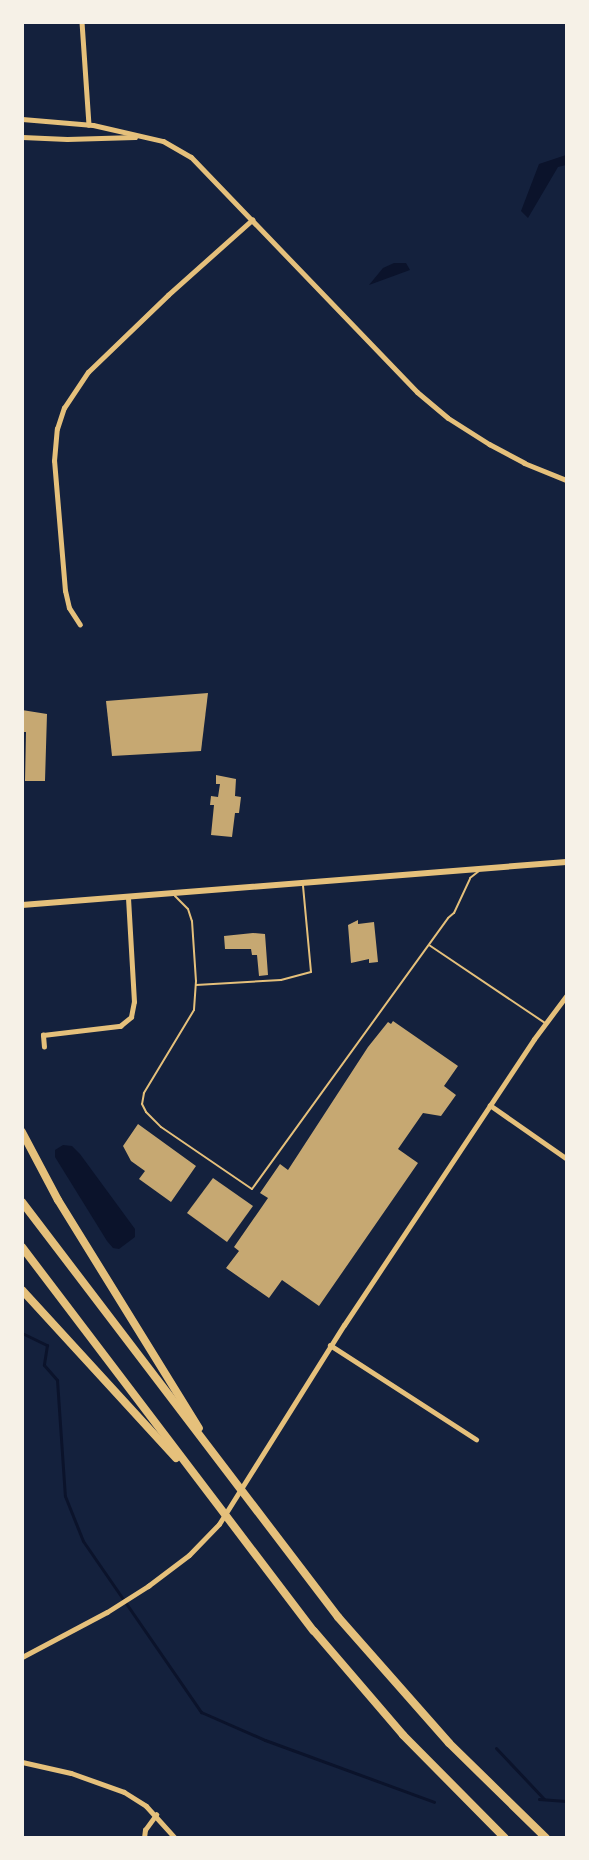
<!DOCTYPE html>
<style>
body{margin:0}
#map{position:relative;width:589px;height:1860px;overflow:hidden;background:#14213d;font-family:"Zilla Slab",serif}
div>[style]{position:absolute}
.water>*{inset:0;background:#0b132b}
.stream>*{height:3px;margin:-1.5px;padding:0 1.5px;transform-origin:1.5px;border-radius:1.5px;background:#0b132b}
.building>*{inset:0;background:#c6a872}
.service>*{height:2px;margin:-1px;padding:0 1px;transform-origin:1px;border-radius:1px;background:#e5c07b}
.minor>*{height:4.5px;margin:-2.25px;padding:0 2.25px;transform-origin:2.25px;border-radius:2.25px;background:#e5c07b}
.tertiary>*{height:5px;margin:-2.5px;padding:0 2.5px;transform-origin:2.5px;border-radius:2.5px;background:#e5c07b}
.secondary>*{height:6px;margin:-3px;padding:0 3px;transform-origin:3px;border-radius:3px;background:#e5c07b}
.motorway>*{height:8px;margin:-4px;padding:0 4px;transform-origin:4px;border-radius:4px;background:#e5c07b}
span{translate:-50% -50%;white-space:nowrap;text-align:center;line-height:1.15;-webkit-text-stroke:6px #f6f1e7;paint-order:stroke}
.frame{position:absolute;inset:0;border:24px solid #f6f1e7;pointer-events:none}
</style>
<div id="map">
<div class="water">
<i style="clip-path:polygon(566px 155px,566px 165px,558px 167px,528px 218px,521px 211px,539px 164px)"></i>
<i style="clip-path:polygon(394px 263px,406px 263px,410px 270px,369px 285px,383px 268px)"></i>
<i style="clip-path:polygon(63px 1145px,72px 1146px,80px 1154px,135px 1229px,135px 1237px,119px 1249px,113px 1248px,107px 1241px,55px 1157px,55px 1150px)"></i>
</div>
<div class="stream">
<i style="left:22px;top:1333px;width:28px;rotate:26deg"></i>
<i style="left:47px;top:1345px;width:20px;rotate:99deg"></i>
<i style="left:44px;top:1365px;width:20px;rotate:49deg"></i>
<i style="left:57px;top:1380px;width:116px;rotate:86.1deg"></i>
<i style="left:65px;top:1496px;width:48px;rotate:68.2deg"></i>
<i style="left:83px;top:1541px;width:208px;rotate:55.4deg"></i>
<i style="left:201px;top:1712px;width:70px;rotate:23.6deg"></i>
<i style="left:265px;top:1740px;width:180px;rotate:20.1deg"></i>
<i style="left:496px;top:1748px;width:70px;rotate:46.7deg"></i>
<i style="left:539px;top:1799px;width:27px;rotate:4deg"></i>
</div>
<div class="building">
<i style="clip-path:polygon(208px 693px,201px 751px,112px 756px,106px 701px)"></i>
<i style="clip-path:polygon(22px 710px,47px 714px,45px 781px,25px 781px,26px 732px,22px 732px)"></i>
<i style="clip-path:polygon(216px 775px,236px 779px,235px 796px,241px 797px,239px 813px,235px 813px,232px 837px,211px 835px,214px 805px,210px 805px,211px 796px,218px 797px,220px 784px,216px 784px)"></i>
<i style="clip-path:polygon(358px 920px,358px 924px,374px 922px,378px 962px,369px 963px,369px 959px,351px 963px,348px 925px)"></i>
<i style="clip-path:polygon(253px 933px,265px 934px,268px 975px,259px 976px,257px 955px,252px 955px,251px 949px,225px 949px,224px 936px)"></i>
<i style="clip-path:polygon(393px 1021px,458px 1066px,444px 1086px,456px 1095px,441px 1116px,423px 1113px,398px 1149px,418px 1163px,319px 1306px,282px 1280px,269px 1298px,226px 1268px,239px 1251px,234px 1247px,268px 1198px,260px 1193px,280px 1164px,288px 1170px,368px 1047px,388px 1022px,391px 1024px)"></i>
<i style="clip-path:polygon(138px 1124px,196px 1166px,171px 1202px,139px 1179px,145px 1171px,131px 1161px,123px 1146px)"></i>
<i style="clip-path:polygon(213px 1178px,253px 1206px,227px 1242px,187px 1213px)"></i>
</div>
<div class="service">
<i style="left:175px;top:896px;width:18px;rotate:45deg"></i>
<i style="left:188px;top:909px;width:13px;rotate:72deg"></i>
<i style="left:192px;top:921px;width:60px;rotate:86.2deg"></i>
<i style="left:196px;top:981px;width:29px;rotate:94deg"></i>
<i style="left:194px;top:1010px;width:97px;rotate:121.1deg"></i>
<i style="left:144px;top:1093px;width:11px;rotate:100deg"></i>
<i style="left:142px;top:1104px;width:9px;rotate:63deg"></i>
<i style="left:146px;top:1112px;width:21px;rotate:45deg"></i>
<i style="left:161px;top:1127px;width:110px;rotate:34.3deg"></i>
<i style="left:252px;top:1189px;width:334px;rotate:-54.1deg"></i>
<i style="left:448px;top:918px;width:8px;rotate:-40deg"></i>
<i style="left:454px;top:913px;width:38px;rotate:-65deg"></i>
<i style="left:470px;top:878px;width:11px;rotate:-38deg"></i>
<i style="left:429px;top:945px;width:140px;rotate:33.9deg"></i>
<i style="left:196px;top:985px;width:85px;rotate:-3.4deg"></i>
<i style="left:281px;top:980px;width:31px;rotate:-15deg"></i>
<i style="left:311px;top:972px;width:87px;rotate:-95.3deg"></i>
</div>
<div class="minor">
<i style="left:82px;top:22px;width:103px;rotate:86.1deg"></i>
<i style="left:80px;top:625px;width:20px;rotate:-123deg"></i>
<i style="left:69px;top:608px;width:17px;rotate:-103deg"></i>
<i style="left:65px;top:591px;width:130px;rotate:-94.8deg"></i>
<i style="left:54px;top:461px;width:32px;rotate:-85deg"></i>
<i style="left:57px;top:429px;width:22px;rotate:-72deg"></i>
<i style="left:64px;top:408px;width:43px;rotate:-56.3deg"></i>
<i style="left:88px;top:372px;width:111px;rotate:-43.9deg"></i>
<i style="left:168px;top:295px;width:113px;rotate:-41.8deg"></i>
<i style="left:44px;top:1047px;width:12px;rotate:-95deg"></i>
<i style="left:43px;top:1035px;width:78px;rotate:-6.7deg"></i>
<i style="left:120px;top:1026px;width:14px;rotate:-39deg"></i>
<i style="left:131px;top:1017px;width:15px;rotate:-79deg"></i>
<i style="left:134px;top:1002px;width:105px;rotate:-93.3deg"></i>
<i style="left:490px;top:1105px;width:93px;rotate:34.9deg"></i>
<i style="left:330px;top:1345px;width:174px;rotate:32.8deg"></i>
<i style="left:144px;top:1838px;width:8px;rotate:-83deg"></i>
<i style="left:145px;top:1830px;width:19px;rotate:-54deg"></i>
</div>
<div class="tertiary">
<i style="left:22px;top:119px;width:71px;rotate:4.8deg"></i>
<i style="left:93px;top:125px;width:72px;rotate:12.9deg"></i>
<i style="left:163px;top:141px;width:32px;rotate:30deg"></i>
<i style="left:191px;top:157px;width:326px;rotate:46.1deg"></i>
<i style="left:417px;top:392px;width:40px;rotate:40deg"></i>
<i style="left:448px;top:418px;width:49px;rotate:32.4deg"></i>
<i style="left:489px;top:444px;width:40px;rotate:28deg"></i>
<i style="left:524px;top:463px;width:45px;rotate:22deg"></i>
<i style="left:22px;top:137px;width:45px;rotate:2.5deg"></i>
<i style="left:67px;top:139px;width:68px;rotate:-1.7deg"></i>
<i style="left:22px;top:1657px;width:96px;rotate:-27.9deg"></i>
<i style="left:107px;top:1612px;width:49px;rotate:-32.4deg"></i>
<i style="left:148px;top:1586px;width:51px;rotate:-37.1deg"></i>
<i style="left:189px;top:1555px;width:43px;rotate:-45.9deg"></i>
<i style="left:219px;top:1524px;width:235px;rotate:-57.9deg"></i>
<i style="left:344px;top:1325px;width:343px;rotate:-56.4deg"></i>
<i style="left:534px;top:1039px;width:54px;rotate:-53.3deg"></i>
<i style="left:22px;top:1762px;width:50px;rotate:12.7deg"></i>
<i style="left:71px;top:1773px;width:56px;rotate:19.7deg"></i>
<i style="left:124px;top:1792px;width:26px;rotate:32deg"></i>
<i style="left:146px;top:1806px;width:43px;rotate:47.8deg"></i>
</div>
<div class="secondary">
<i style="left:22px;top:905px;width:546px;rotate:-4.52deg"></i>
</div>
<div class="motorway">
<i style="left:22px;top:1132px;width:77px;rotate:62.1deg"></i>
<i style="left:58px;top:1200px;width:268px;rotate:58.3deg"></i>
<i style="left:22px;top:1202px;width:522px;rotate:52.71deg"></i>
<i style="left:338px;top:1617px;width:168px;rotate:48.6deg"></i>
<i style="left:449px;top:1743px;width:136px;rotate:44.4deg"></i>
<i style="left:22px;top:1247px;width:482px;rotate:52.8deg"></i>
<i style="left:314px;top:1631px;width:137px;rotate:49.4deg"></i>
<i style="left:403px;top:1735px;width:145px;rotate:45.3deg"></i>
<i style="left:22px;top:1290px;width:228px;rotate:47.5deg"></i>
</div>
<div class="frame"></div>
</div>
